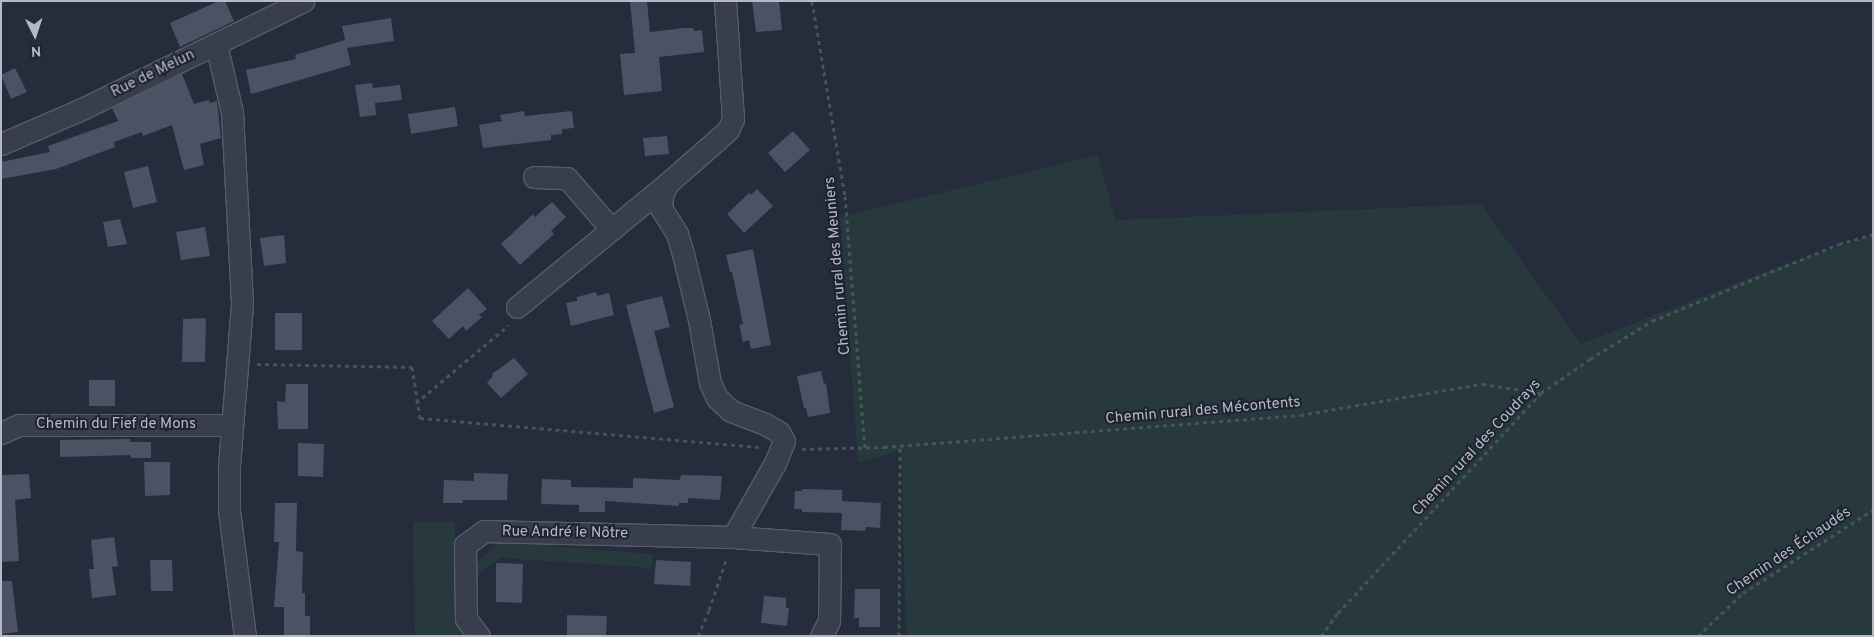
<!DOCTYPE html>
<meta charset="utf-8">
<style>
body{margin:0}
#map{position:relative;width:1874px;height:637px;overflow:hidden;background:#252c3b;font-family:Overpass,sans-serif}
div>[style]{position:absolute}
.green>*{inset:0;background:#28393d}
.building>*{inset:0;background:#4b5264}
.path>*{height:3px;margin-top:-1.5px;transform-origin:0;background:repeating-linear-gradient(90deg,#455459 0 4px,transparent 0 8px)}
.roads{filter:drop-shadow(1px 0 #575c69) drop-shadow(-1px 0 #575c69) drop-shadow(0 1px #575c69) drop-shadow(0 -1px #575c69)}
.minor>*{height:21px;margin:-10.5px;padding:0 10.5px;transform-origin:10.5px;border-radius:10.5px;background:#393e4c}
span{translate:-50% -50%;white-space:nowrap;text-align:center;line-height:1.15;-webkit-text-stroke:4px #1e2330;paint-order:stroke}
.street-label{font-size:15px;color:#b5b9c7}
.frame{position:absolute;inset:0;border:2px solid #b5b9c7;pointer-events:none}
.north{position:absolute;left:10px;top:10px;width:50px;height:50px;-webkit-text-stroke:4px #1e2330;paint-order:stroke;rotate:176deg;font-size:14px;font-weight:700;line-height:20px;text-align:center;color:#b5b9c7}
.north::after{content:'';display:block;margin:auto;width:18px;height:22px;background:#b5b9c7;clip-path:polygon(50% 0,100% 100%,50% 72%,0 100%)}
</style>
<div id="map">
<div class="green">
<i style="clip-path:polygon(1098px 155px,1115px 220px,1481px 204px,1581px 344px,1785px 264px,1873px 235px,1873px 636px,906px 636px,901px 450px,858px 463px,840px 217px)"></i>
<i style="clip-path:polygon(413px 522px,455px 522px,456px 615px,469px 636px,415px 636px)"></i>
<i style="clip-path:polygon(499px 542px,653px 554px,652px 568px,501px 558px,472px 579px,472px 568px)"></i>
</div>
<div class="building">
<i style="clip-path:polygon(219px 1px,225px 1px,234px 21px,180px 47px,170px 23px)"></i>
<i style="clip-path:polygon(630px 1px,647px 1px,650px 32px,684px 28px,693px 28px,694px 31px,702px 30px,704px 52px,659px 57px,662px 91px,624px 95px,620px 54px,635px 53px)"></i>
<i style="clip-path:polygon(752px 1px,779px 1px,782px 30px,756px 32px)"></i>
<i style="clip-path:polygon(391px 18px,394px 41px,347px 48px,351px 65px,251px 94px,246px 70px,296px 59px,295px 55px,345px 40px,346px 44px,342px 26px)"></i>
<i style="clip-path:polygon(15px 68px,27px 92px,11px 99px,1px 75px)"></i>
<i style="clip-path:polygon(182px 74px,194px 104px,209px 100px,210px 103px,217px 101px,221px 138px,200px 144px,204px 165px,184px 170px,172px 125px,143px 136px,142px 132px,114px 142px,115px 147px,56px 169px,1px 179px,1px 162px,50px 152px,48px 146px,118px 121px,112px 108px)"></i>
<i style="clip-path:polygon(372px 83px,373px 88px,400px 85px,402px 100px,375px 103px,376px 115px,360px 117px,355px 85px)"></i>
<i style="clip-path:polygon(455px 107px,458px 126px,411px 134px,408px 114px)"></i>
<i style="clip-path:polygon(524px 111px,525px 116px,572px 111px,574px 128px,562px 129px,562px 134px,551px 135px,551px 140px,483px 148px,479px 125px,502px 121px,500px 115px)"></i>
<i style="clip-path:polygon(793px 131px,810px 150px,785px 172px,768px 153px)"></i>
<i style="clip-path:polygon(667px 136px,669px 154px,645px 156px,643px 138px)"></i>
<i style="clip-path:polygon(148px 166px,157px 202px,133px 208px,124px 172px)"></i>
<i style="clip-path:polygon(757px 189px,773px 206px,744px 233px,727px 214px,749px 193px,751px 195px)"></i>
<i style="clip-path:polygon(552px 202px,566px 217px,551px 231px,554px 234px,520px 265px,501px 244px,533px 214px,535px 217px)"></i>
<i style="clip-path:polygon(120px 219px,127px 244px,108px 247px,103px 222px)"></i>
<i style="clip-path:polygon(205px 227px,210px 256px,181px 260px,176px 232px)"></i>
<i style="clip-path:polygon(284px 235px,286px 263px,264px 266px,260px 238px)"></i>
<i style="clip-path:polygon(753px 249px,771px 345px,751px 349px,749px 340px,743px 342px,739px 325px,743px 324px,732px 272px,730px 272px,726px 255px)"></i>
<i style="clip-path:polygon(468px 288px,487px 309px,479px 315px,482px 317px,466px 331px,463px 326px,449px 339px,432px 321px)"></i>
<i style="clip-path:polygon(596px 292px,597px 296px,609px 293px,614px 315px,571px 326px,566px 303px,577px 301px,577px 297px)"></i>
<i style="clip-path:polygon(662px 296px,670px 327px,654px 331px,674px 407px,654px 413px,626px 305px)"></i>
<i style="clip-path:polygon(275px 313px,302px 313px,302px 350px,275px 350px)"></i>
<i style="clip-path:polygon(206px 318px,205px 362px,182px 362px,183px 319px)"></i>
<i style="clip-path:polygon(514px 358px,528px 374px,501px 398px,487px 383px,493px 376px,492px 374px)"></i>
<i style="clip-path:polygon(821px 371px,824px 384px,826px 383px,830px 413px,808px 417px,806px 408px,804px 408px,797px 376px)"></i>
<i style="clip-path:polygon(89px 380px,115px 380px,115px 406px,89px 406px)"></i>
<i style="clip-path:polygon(286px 384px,308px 384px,308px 429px,278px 429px,277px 401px,285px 402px)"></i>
<i style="clip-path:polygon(130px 439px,130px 442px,151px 442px,151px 458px,131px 458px,130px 455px,60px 457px,60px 440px)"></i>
<i style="clip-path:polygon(298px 443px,324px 444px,323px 477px,298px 476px)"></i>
<i style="clip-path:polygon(144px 462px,170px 462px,170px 495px,145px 496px)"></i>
<i style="clip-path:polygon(474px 473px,508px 474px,507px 500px,463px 500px,463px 503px,443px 503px,444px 480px,474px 481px)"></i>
<i style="clip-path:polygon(29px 474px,31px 498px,15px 500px,19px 561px,1px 562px,1px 475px)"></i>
<i style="clip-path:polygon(681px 475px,722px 476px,720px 500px,688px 498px,688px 503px,679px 503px,679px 506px,605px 501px,605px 512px,579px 512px,579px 505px,541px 504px,542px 479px,571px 480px,571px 487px,633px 488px,633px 478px,680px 480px)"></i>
<i style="clip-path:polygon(802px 489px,842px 490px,842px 501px,881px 503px,880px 528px,866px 527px,865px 531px,841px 530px,842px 513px,802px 512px,802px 509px,794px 509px,795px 491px,802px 491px)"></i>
<i style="clip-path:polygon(275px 503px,297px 503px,296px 551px,303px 552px,302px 593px,305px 593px,305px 616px,310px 616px,310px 636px,284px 636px,284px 607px,274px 607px,279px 542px,274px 542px)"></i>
<i style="clip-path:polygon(114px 537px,118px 566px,112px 567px,116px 595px,92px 598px,89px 569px,94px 569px,91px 540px)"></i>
<i style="clip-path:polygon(150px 560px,172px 560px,173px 591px,151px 591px)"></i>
<i style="clip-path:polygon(656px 560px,691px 562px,690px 586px,654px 584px)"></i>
<i style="clip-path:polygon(496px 563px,523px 564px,522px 603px,496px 602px)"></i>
<i style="clip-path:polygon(1px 581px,12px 581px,18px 632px,1px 634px)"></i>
<i style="clip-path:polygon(855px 589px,880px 589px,880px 627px,859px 627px,859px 618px,854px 618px)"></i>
<i style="clip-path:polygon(764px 596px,786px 598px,786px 608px,789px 608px,787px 626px,761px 623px)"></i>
<i style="clip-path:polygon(567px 615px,607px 616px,606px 636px,567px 636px)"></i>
</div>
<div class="path">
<i style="left:812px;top:1px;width:198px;rotate:80.4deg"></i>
<i style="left:845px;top:196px;width:253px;rotate:85.5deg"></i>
<i style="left:257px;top:364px;width:155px;rotate:1.1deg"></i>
<i style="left:412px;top:367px;width:52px;rotate:81.1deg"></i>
<i style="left:420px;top:418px;width:341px;rotate:4.9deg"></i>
<i style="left:416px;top:403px;width:121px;rotate:-40deg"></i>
<i style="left:802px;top:449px;width:82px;rotate:-1.4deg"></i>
<i style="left:884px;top:447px;width:417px;rotate:-4.4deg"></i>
<i style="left:1300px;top:415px;width:185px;rotate:-9.7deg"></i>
<i style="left:1482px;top:384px;width:60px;rotate:8.7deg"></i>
<i style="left:698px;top:636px;width:28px;rotate:-67deg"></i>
<i style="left:709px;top:610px;width:56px;rotate:-71.2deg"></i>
<i style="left:899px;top:636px;width:190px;rotate:-89.7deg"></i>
<i style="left:1321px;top:636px;width:29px;rotate:-54deg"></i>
<i style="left:1338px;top:613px;width:299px;rotate:-47.3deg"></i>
<i style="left:1541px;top:393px;width:60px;rotate:-34.8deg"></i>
<i style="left:1590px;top:359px;width:73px;rotate:-31.5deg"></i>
<i style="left:1652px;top:321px;width:202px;rotate:-22.4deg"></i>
<i style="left:1839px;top:244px;width:35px;rotate:-16deg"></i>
<i style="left:1698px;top:636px;width:62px;rotate:-43.7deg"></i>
<i style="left:1743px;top:593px;width:154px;rotate:-32.6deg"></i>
</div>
<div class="roads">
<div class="minor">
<i style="left:725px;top:1px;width:118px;rotate:86.1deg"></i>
<i style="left:733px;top:119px;width:12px;rotate:114deg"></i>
<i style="left:728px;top:130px;width:13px;rotate:138deg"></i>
<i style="left:718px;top:139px;width:68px;rotate:138.6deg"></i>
<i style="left:667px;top:184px;width:13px;rotate:113deg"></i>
<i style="left:662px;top:196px;width:12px;rotate:95deg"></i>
<i style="left:661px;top:208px;width:31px;rotate:58deg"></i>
<i style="left:677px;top:234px;width:17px;rotate:73deg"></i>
<i style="left:682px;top:250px;width:72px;rotate:76.3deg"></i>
<i style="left:699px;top:320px;width:64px;rotate:80.1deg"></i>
<i style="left:710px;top:383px;width:17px;rotate:65deg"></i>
<i style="left:717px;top:398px;width:19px;rotate:43deg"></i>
<i style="left:731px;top:411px;width:36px;rotate:21deg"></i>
<i style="left:765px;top:424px;width:16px;rotate:30deg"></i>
<i style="left:779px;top:432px;width:10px;rotate:61deg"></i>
<i style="left:784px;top:441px;width:24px;rotate:112deg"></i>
<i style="left:775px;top:463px;width:85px;rotate:119.6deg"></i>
<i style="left:216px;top:44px;width:70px;rotate:76.8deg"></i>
<i style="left:232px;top:112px;width:192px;rotate:87deg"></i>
<i style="left:242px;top:304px;width:164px;rotate:94.6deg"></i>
<i style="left:229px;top:467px;width:43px;rotate:90deg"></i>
<i style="left:229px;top:510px;width:127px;rotate:82.8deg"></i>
<i style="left:1px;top:144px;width:90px;rotate:-23.4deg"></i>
<i style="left:84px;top:108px;width:244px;rotate:-26deg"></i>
<i style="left:534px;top:177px;width:33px;rotate:2deg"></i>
<i style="left:567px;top:178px;width:67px;rotate:49.2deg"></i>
<i style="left:517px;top:307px;width:194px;rotate:-39.4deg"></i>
<i style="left:1px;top:433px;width:20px;rotate:-24deg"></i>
<i style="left:19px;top:425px;width:213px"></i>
<i style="left:479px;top:636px;width:21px;rotate:-127deg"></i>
<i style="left:466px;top:619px;width:74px;rotate:-90.8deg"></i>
<i style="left:465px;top:545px;width:24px;rotate:-36deg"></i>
<i style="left:484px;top:531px;width:249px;rotate:1.4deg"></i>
<i style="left:733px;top:537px;width:97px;rotate:4.1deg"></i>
<i style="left:830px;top:544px;width:77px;rotate:90.7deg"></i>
<i style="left:829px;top:621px;width:17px;rotate:118deg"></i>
</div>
</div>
<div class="street-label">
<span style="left:153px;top:74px;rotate:-26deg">Rue de Melun</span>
<span style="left:838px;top:266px;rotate:-95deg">Chemin rural des Meuniers</span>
<span style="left:1203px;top:411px;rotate:-5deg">Chemin rural des Mécontents</span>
<span style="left:116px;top:425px">Chemin du Fief de Mons</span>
<span style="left:1477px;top:448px;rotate:-47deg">Chemin rural des Coudrays</span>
<span style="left:565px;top:533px;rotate:1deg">Rue André le Nôtre</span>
<span style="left:1789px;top:552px;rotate:-34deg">Chemin des Échaudés</span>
</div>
<div class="frame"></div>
<div class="north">N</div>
</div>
